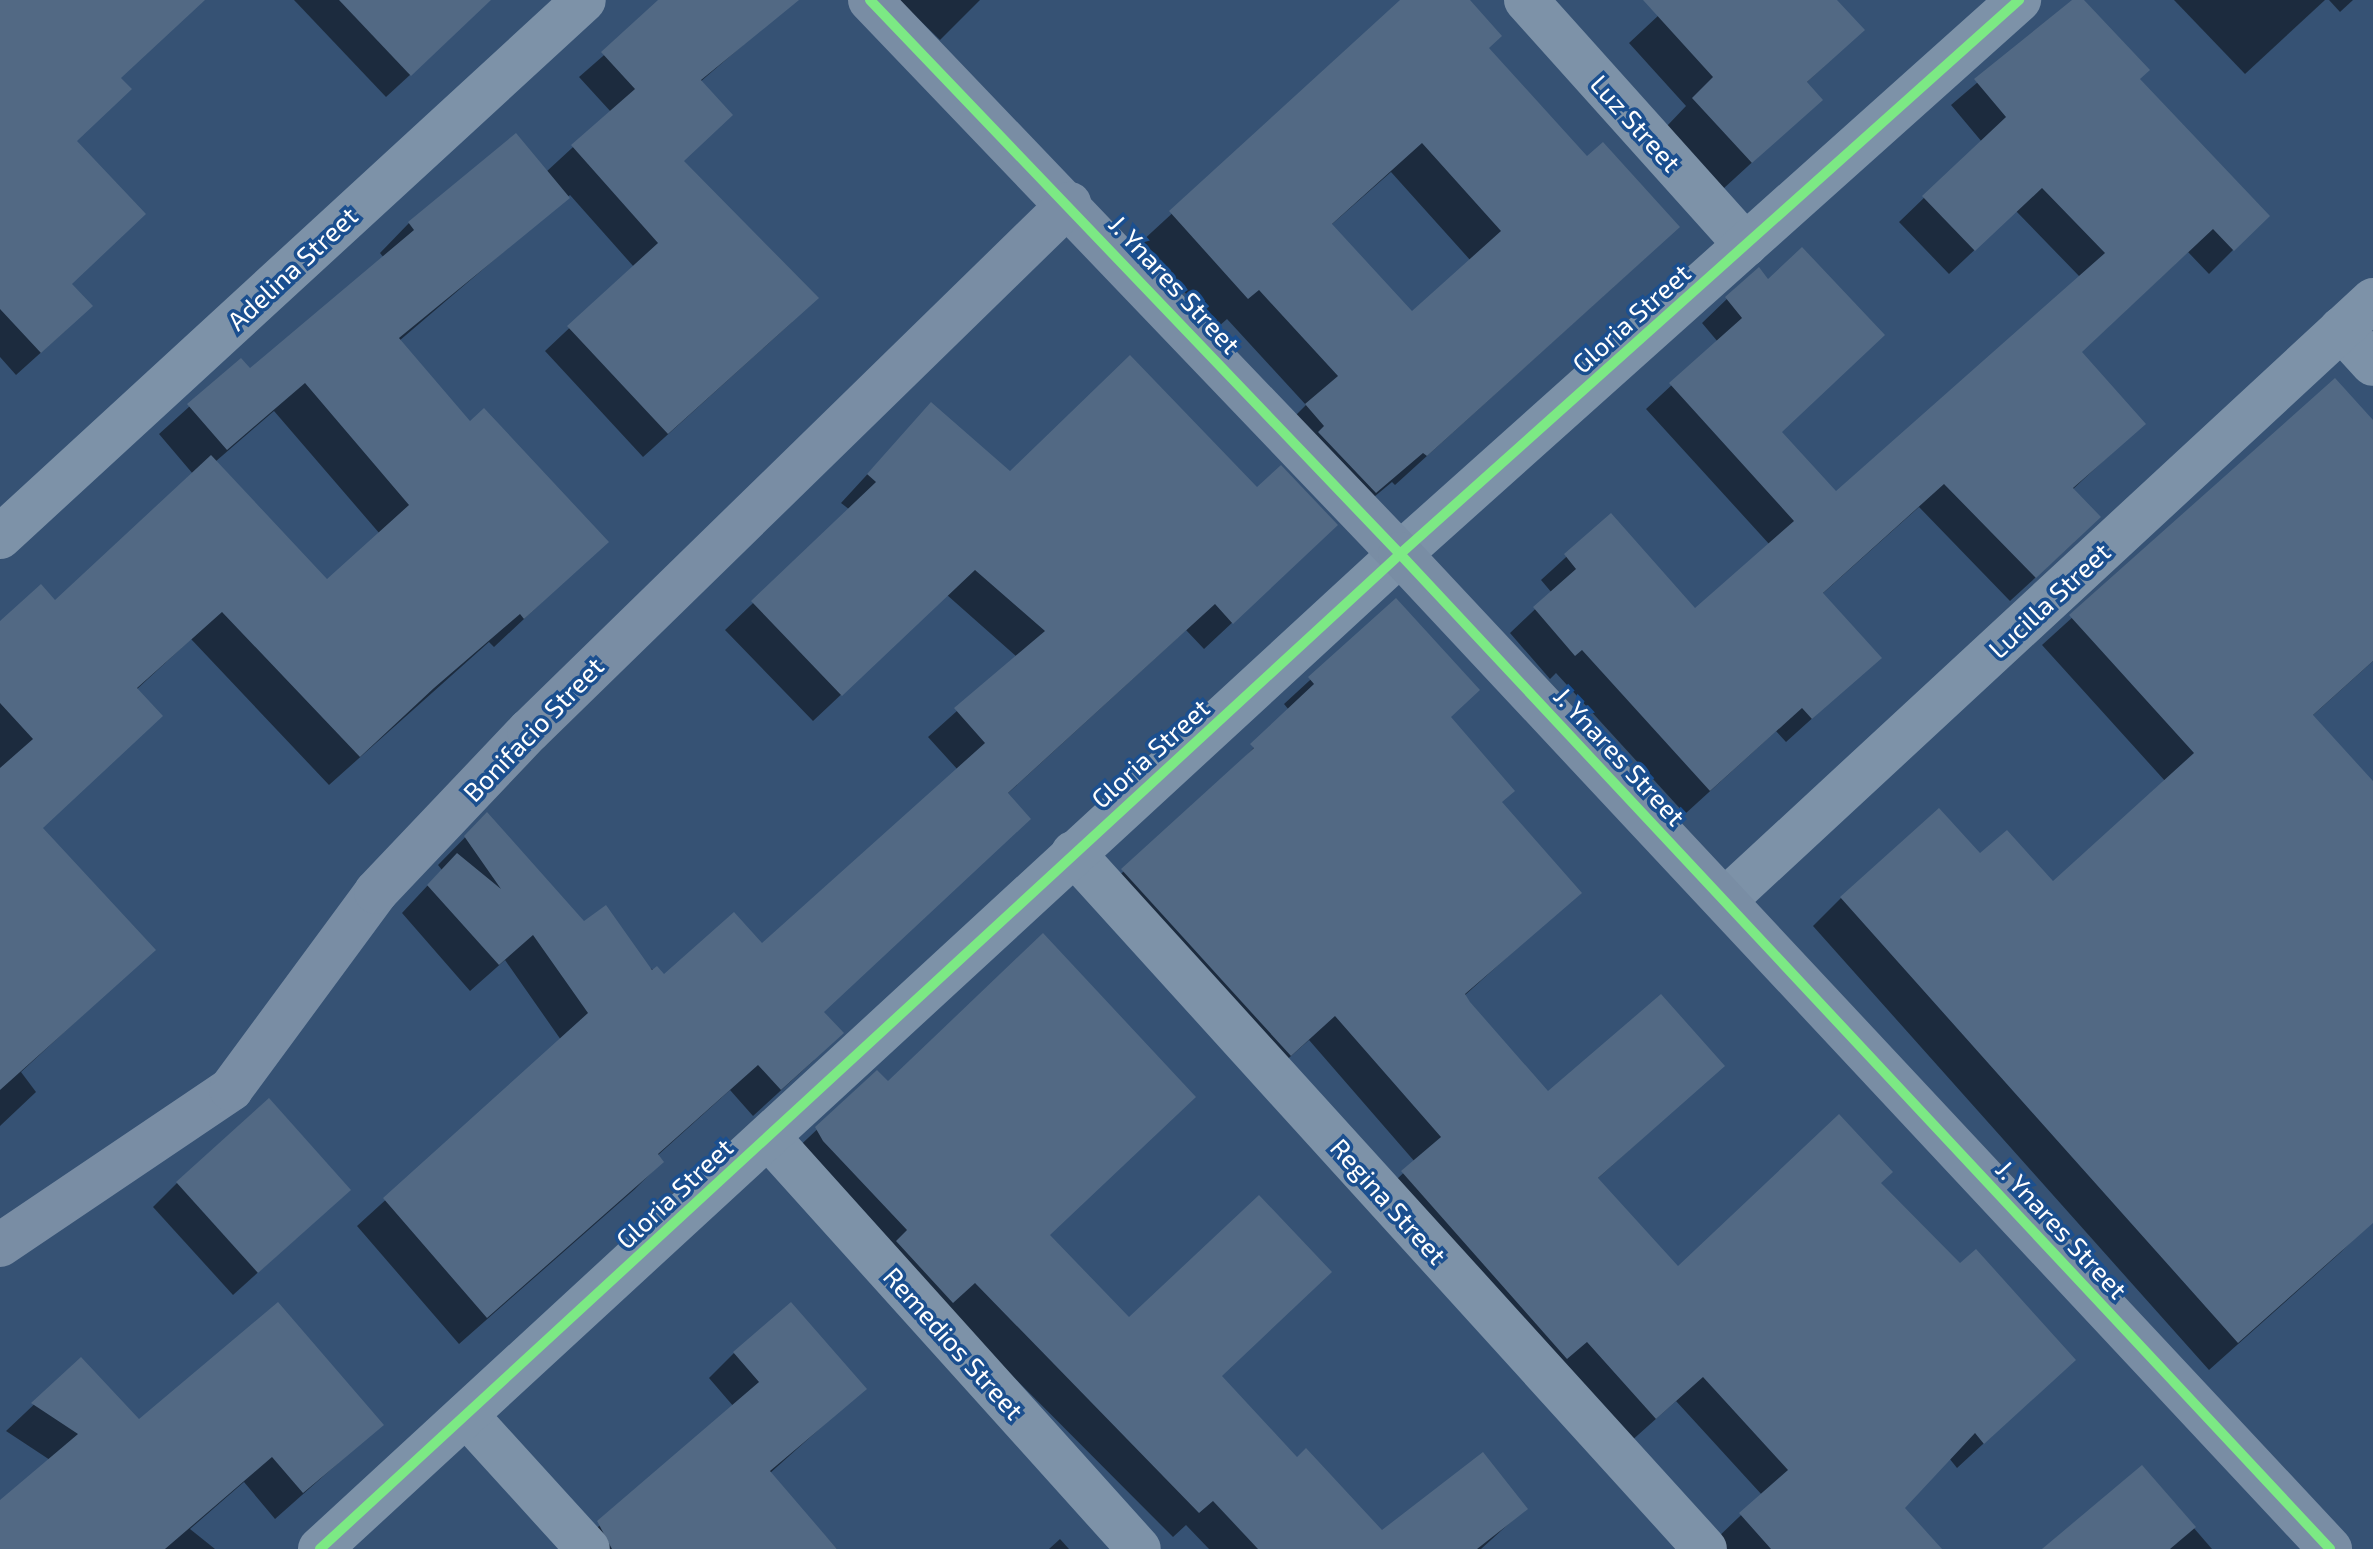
<!DOCTYPE html>
<style>
body{margin:0}
#map{position:relative;width:2373px;height:1549px;overflow:hidden;background:#365274;font-family:"Exo 2",sans-serif}
div>[style]{position:absolute}
.shadow>*{inset:0;background:#0007}
.building>*{inset:0;background:#526984}
.street>*{height:44px;margin:-22px;padding:0 22px;transform-origin:22px;border-radius:22px;background:#7d92a8}
.secondary>*{height:44px;margin:-22px;padding:0 22px;transform-origin:22px;border-radius:22px;background:#798da4}
.cycleway>*{height:10px;margin:-5px;padding:0 5px;transform-origin:5px;border-radius:5px;background:#7ce984}
span{translate:-50% -50%;white-space:nowrap;text-align:center;line-height:1.15;-webkit-text-stroke:7px #1b4f8f;paint-order:stroke}
.street-label{font-size:26px;color:#fff}
</style>
<div id="map">
<div class="shadow">
<i style="clip-path:polygon(197px 0,119px 79px,75px 142px,67px 329px,16px 375px,0 357px,0 2px)"></i>
<i style="clip-path:polygon(294px 0,467px 0,448px 40px,386px 97px)"></i>
<i style="clip-path:polygon(evenodd,667px 0,756px 0,772px 20px,700px 82px,682px 162px,792px 322px,643px 457px,545px 351px,634px 267px,570px 195px,399px 341px,470px 424px,606px 542px,494px 647px,489px 642px,329px 785px,191px 639px,136px 690px,41px 829px,153px 950px,21px 1072px,36px 1092px,0 1126px,0 624px,55px 603px,193px 474px,159px 434px,241px 360px,250px 371px,384px 258px,380px 253px,409px 223px,546px 172px,611px 112px,579px 77px,667px 0,274px 411px,380px 534px,327px 582px,215px 462px,274px 411px)"></i>
<i style="clip-path:polygon(899px 0,980px 0,940px 40px)"></i>
<i style="clip-path:polygon(evenodd,1404px 0,1467px 0,1487px 49px,1646px 257px,1395px 485px,1392px 482px,1344px 522px,1276px 435px,1306px 405px,1227px 319px,1217px 328px,1140px 243px,1404px 0,1391px 172px,1471px 261px,1412px 314px,1331px 225px,1391px 172px)"></i>
<i style="clip-path:polygon(1675px 0,1835px 0,1862px 30px,1805px 84px,1820px 100px,1723px 189px,1666px 127px,1686px 106px,1629px 43px)"></i>
<i style="clip-path:polygon(2074px 0,2081px 0,2137px 80px,2267px 216px,2209px 274px,2188px 252px,2080px 353px,2143px 424px,2072px 490px,2074px 542px,2010px 601px,1919px 507px,1822px 594px,1879px 658px,1786px 742px,1776px 731px,1685px 814px,1556px 673px,1550px 679px,1510px 633px,1552px 593px,1541px 580px,1611px 516px,1694px 611px,1770px 545px,1646px 409px,1718px 342px,1702px 323px,1758px 269px,1780px 433px,1835px 493px,2080px 277px,2016px 211px,1949px 274px,1899px 222px,1982px 142px,1951px 105px)"></i>
<i style="clip-path:polygon(2174px 0,2325px 0,2245px 74px)"></i>
<i style="clip-path:polygon(2329px 0,2353px 0,2340px 12px)"></i>
<i style="clip-path:polygon(2334px 380px,2373px 422px,2373px 661px,2312px 716px,2373px 784px,2373px 1212px,2369px 1223px,2341px 1252px,2209px 1370px,1813px 926px,1841px 898px,1980px 856px,2053px 883px,2166px 782px,2042px 645px)"></i>
<i style="clip-path:polygon(931px 405px,1010px 474px,1308px 552px,1204px 649px,1186px 630px,1006px 795px,822px 1012px,814px 1060px,753px 1116px,730px 1090px,657px 1156px,662px 1162px,635px 1189px,459px 1344px,357px 1226px,561px 1040px,505px 960px,470px 991px,402px 913px,442px 870px,438px 865px,487px 815px,583px 924px,664px 977px,762px 946px,958px 770px,928px 737px,1017px 657px,947px 595px,813px 721px,725px 630px,850px 510px,841px 503px)"></i>
<i style="clip-path:polygon(1396px 601px,1449px 718px,1500px 802px,1579px 892px,1464px 996px,1548px 1094px,1722px 1066px,1597px 1179px,1678px 1269px,1878px 1184px,1960px 1266px,2074px 1360px,1957px 1468px,1949px 1458px,1902px 1508px,1939px 1549px,1722px 1549px,1715px 1540px,1762px 1495px,1676px 1401px,1629px 1443px,1377px 1198px,1415px 1162px,1309px 1040px,1264px 1080px,1097px 896px,1229px 774px,1289px 710px,1284px 704px)"></i>
<i style="clip-path:polygon(877px 1073px,1129px 1319px,1220px 1376px,1297px 1460px,1382px 1533px,1525px 1509px,1481px 1549px,1209px 1549px,1186px 1525px,1173px 1537px,791px 1154px)"></i>
<i style="clip-path:polygon(177px 1183px,349px 1190px,233px 1295px,153px 1207px)"></i>
<i style="clip-path:polygon(734px 1353px,864px 1389px,769px 1474px,837px 1549px,573px 1549px,734px 1407px,709px 1378px)"></i>
<i style="clip-path:polygon(81px 1360px,138px 1422px,381px 1425px,275px 1519px,244px 1482px,190px 1529px,215px 1549px,0 1549px,0 1503px,50px 1460px,6px 1431px)"></i>
<i style="clip-path:polygon(2142px 1468px,2212px 1549px,2045px 1549px)"></i>
<i style="clip-path:polygon(1060px 1539px,1069px 1549px,1049px 1549px)"></i>
</div>
<div class="building">
<i style="clip-path:polygon(0 0,205px 0,121px 78px,132px 89px,77px 141px,146px 214px,72px 284px,93px 306px,41px 353px,0 309px)"></i>
<i style="clip-path:polygon(339px 0,491px 0,411px 76px)"></i>
<i style="clip-path:polygon(658px 0,799px 0,701px 80px,733px 115px,684px 161px,819px 298px,668px 434px,567px 326px,658px 243px,571px 145px,635px 89px,601px 52px)"></i>
<i style="clip-path:polygon(evenodd,1400px 0,1470px 0,1502px 36px,1489px 48px,1587px 156px,1603px 142px,1680px 227px,1427px 456px,1423px 453px,1376px 493px,1318px 432px,1324px 426px,1305px 404px,1338px 376px,1259px 290px,1248px 299px,1169px 211px,1400px 0,1422px 143px,1501px 231px,1412px 311px,1332px 224px,1422px 143px)"></i>
<i style="clip-path:polygon(1643px 0,1837px 0,1865px 30px,1807px 82px,1823px 100px,1752px 163px,1692px 98px,1713px 77px)"></i>
<i style="clip-path:polygon(2072px 0,2084px 0,2150px 70px,2140px 79px,2270px 216px,2234px 251px,2213px 229px,2082px 352px,2146px 424px,2073px 488px,2101px 517px,2036px 578px,1944px 484px,1823px 593px,1882px 658px,1812px 719px,1802px 708px,1710px 791px,1582px 650px,1575px 656px,1533px 607px,1576px 569px,1564px 554px,1611px 513px,1695px 608px,1794px 521px,1669px 383px,1742px 318px,1725px 297px,1759px 267px,1768px 279px,1802px 247px,1885px 335px,1782px 432px,1836px 491px,2105px 253px,2042px 188px,1975px 251px,1922px 196px,2006px 117px,1974px 79px)"></i>
<i style="clip-path:polygon(516px 133px,570px 198px,399px 338px,470px 421px,484px 408px,609px 542px,524px 619px,520px 614px,434px 688px,360px 757px,222px 612px,137px 688px,163px 716px,43px 828px,156px 950px,0 1090px,0 768px,33px 739px,0 703px,0 621px,41px 584px,55px 600px,211px 455px,327px 579px,409px 505px,305px 383px,227px 450px,187px 404px,241px 358px,250px 368px,414px 230px,408px 222px)"></i>
<i style="clip-path:polygon(1130px 355px,1257px 487px,1281px 465px,1338px 525px,1233px 624px,1215px 604px,1008px 793px,1031px 819px,824px 1012px,844px 1033px,781px 1090px,758px 1065px,658px 1154px,664px 1162px,487px 1318px,383px 1198px,588px 1013px,533px 935px,499px 965px,427px 885px,457px 853px,501px 889px,464px 836px,487px 812px,584px 921px,606px 905px,652px 970px,657px 966px,664px 974px,734px 912px,762px 943px,985px 743px,954px 708px,1045px 631px,975px 570px,842px 696px,751px 601px,876px 482px,867px 474px,931px 402px,1010px 471px)"></i>
<i style="clip-path:polygon(2335px 378px,2373px 420px,2373px 661px,2313px 715px,2373px 781px,2373px 1223px,2238px 1343px,1840px 897px,1939px 808px,1980px 853px,2007px 830px,2053px 881px,2194px 753px,2069px 615px)"></i>
<i style="clip-path:polygon(1396px 598px,1480px 690px,1451px 717px,1515px 791px,1502px 802px,1582px 893px,1465px 994px,1470px 1002px,1548px 1091px,1661px 994px,1725px 1066px,1598px 1178px,1678px 1266px,1839px 1114px,1893px 1172px,1881px 1183px,1960px 1263px,1976px 1249px,2076px 1360px,1984px 1444px,1975px 1433px,1905px 1508px,1942px 1549px,1771px 1549px,1739px 1513px,1788px 1470px,1703px 1377px,1656px 1419px,1587px 1342px,1567px 1359px,1401px 1171px,1441px 1137px,1335px 1016px,1291px 1056px,1121px 869px,1254px 748px,1250px 744px,1314px 684px,1308px 677px)"></i>
<i style="clip-path:polygon(1043px 933px,1196px 1097px,1050px 1235px,1129px 1317px,1259px 1195px,1332px 1272px,1222px 1376px,1297px 1457px,1306px 1448px,1382px 1530px,1483px 1452px,1528px 1509px,1477px 1549px,1258px 1549px,1213px 1501px,1199px 1513px,975px 1283px,953px 1303px,896px 1241px,907px 1230px,823px 1141px,815px 1127px,877px 1070px,888px 1081px)"></i>
<i style="clip-path:polygon(269px 1098px,351px 1190px,258px 1273px,176px 1182px)"></i>
<i style="clip-path:polygon(278px 1302px,384px 1425px,303px 1493px,272px 1457px,165px 1549px,0 1549px,0 1500px,78px 1434px,31px 1403px,81px 1357px,139px 1419px)"></i>
<i style="clip-path:polygon(791px 1302px,867px 1389px,770px 1471px,837px 1549px,612px 1549px,597px 1521px,759px 1382px,733px 1352px)"></i>
<i style="clip-path:polygon(2142px 1465px,2196px 1527px,2170px 1549px,2042px 1549px)"></i>
</div>
<div class="street">
<i style="left:1526px;top:0;width:329px;rotate:48.1deg"></i>
<i style="left:2341px;top:329px;width:47px;rotate:47.6deg"></i>
<i style="left:0;top:537px;width:793px;rotate:-42.6deg"></i>
<i style="left:1073px;top:853px;width:940px;rotate:47.76deg"></i>
<i style="left:1725px;top:900px;width:883px;rotate:-42.8deg"></i>
<i style="left:768px;top:1137px;width:554px;rotate:48deg"></i>
<i style="left:466px;top:1415px;width:181px;rotate:47.7deg"></i>
<i style="left:320px;top:1549px;width:1468px;rotate:-42.65deg"></i>
<i style="left:1400px;top:554px;width:831px;rotate:-41.83deg"></i>
</div>
<div class="secondary">
<i style="left:870px;top:0;width:767px;rotate:46.27deg"></i>
<i style="left:1400px;top:554px;width:1362px;rotate:46.93deg"></i>
<i style="left:0;top:1245px;width:279px;rotate:-34deg"></i>
<i style="left:231px;top:1089px;width:245px;rotate:-53.6deg"></i>
<i style="left:376px;top:892px;width:222px;rotate:-46.5deg"></i>
<i style="left:529px;top:731px;width:755px;rotate:-44.3deg"></i>
</div>
<div class="cycleway">
<i style="left:870px;top:0;width:767px;rotate:46.27deg"></i>
<i style="left:1400px;top:554px;width:1362px;rotate:46.93deg"></i>
<i style="left:320px;top:1549px;width:1468px;rotate:-42.65deg"></i>
<i style="left:1400px;top:554px;width:831px;rotate:-41.83deg"></i>
</div>
<div class="street-label">
<span style="left:1636px;top:123px;rotate:48deg">Luz Street</span>
<span style="left:292px;top:268px;rotate:-43deg">Adelina Street</span>
<span style="left:1175px;top:284px;rotate:47deg">J. Ynares Street</span>
<span style="left:1631px;top:318px;rotate:-42deg">Gloria Street</span>
<span style="left:2049px;top:600px;rotate:-43deg">Lucilla Street</span>
<span style="left:533px;top:729px;rotate:-46deg">Bonifacio Street</span>
<span style="left:1150px;top:753px;rotate:-42deg">Gloria Street</span>
<span style="left:1620px;top:756px;rotate:47deg">J. Ynares Street</span>
<span style="left:674px;top:1193px;rotate:-43deg">Gloria Street</span>
<span style="left:1389px;top:1201px;rotate:48deg">Regina Street</span>
<span style="left:2062px;top:1229px;rotate:47deg">J. Ynares Street</span>
<span style="left:954px;top:1343px;rotate:48deg">Remedios Street</span>
</div>
</div>
